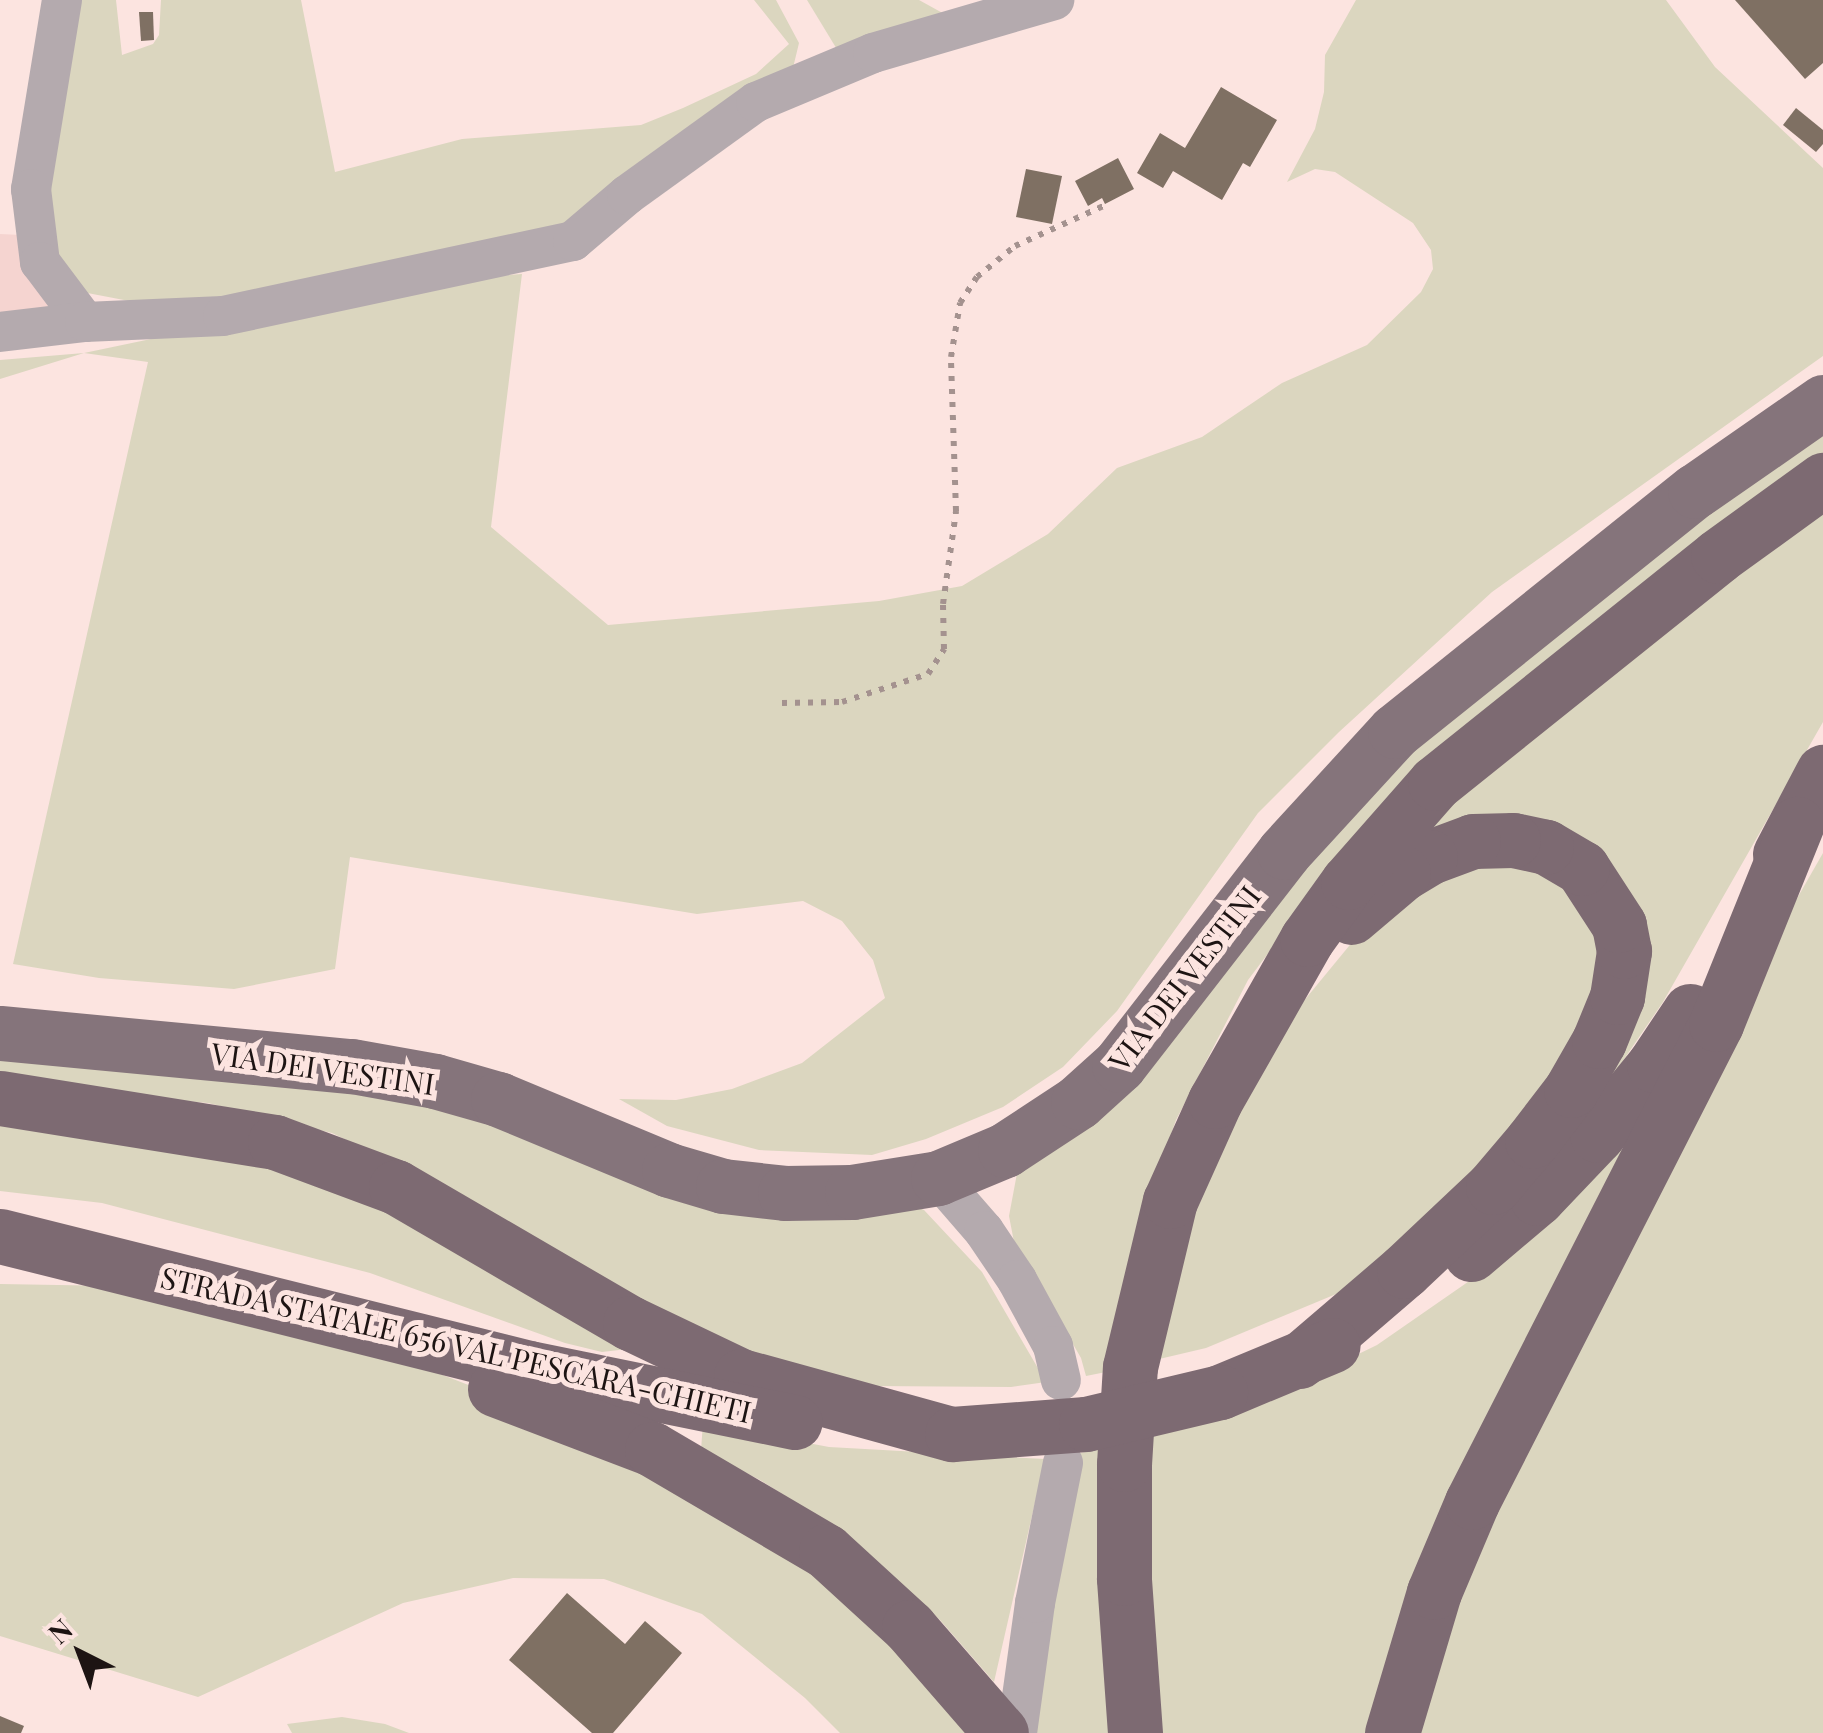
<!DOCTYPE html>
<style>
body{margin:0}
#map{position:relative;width:1823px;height:1733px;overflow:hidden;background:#fce4e0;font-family:"Playfair Display",serif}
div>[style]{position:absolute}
.built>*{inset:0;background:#f5d4d0}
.green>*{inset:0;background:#dbd6bf}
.building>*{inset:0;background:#7f7063}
.path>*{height:6px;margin-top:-3px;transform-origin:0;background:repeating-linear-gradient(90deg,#a4928f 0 5px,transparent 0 13px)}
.minor>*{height:40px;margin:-20px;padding:0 20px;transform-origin:20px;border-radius:20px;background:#b4aaae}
.primary>*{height:55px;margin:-27.5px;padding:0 27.5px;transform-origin:27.5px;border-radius:27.5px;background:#85747b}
.trunk>*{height:55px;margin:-27.5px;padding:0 27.5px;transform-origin:27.5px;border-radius:27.5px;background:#7d6a72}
.trunk-bridge>*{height:55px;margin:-27.5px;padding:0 27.5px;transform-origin:27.5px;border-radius:27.5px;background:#7d6a72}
span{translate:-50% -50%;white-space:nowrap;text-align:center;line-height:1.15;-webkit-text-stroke:10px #fce4e0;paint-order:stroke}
.street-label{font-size:30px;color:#1d1413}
.north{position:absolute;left:30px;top:1603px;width:100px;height:100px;-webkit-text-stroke:8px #fce4e0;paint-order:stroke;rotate:318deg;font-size:28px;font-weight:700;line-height:40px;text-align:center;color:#1d1413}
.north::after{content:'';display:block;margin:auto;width:35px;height:45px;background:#1d1413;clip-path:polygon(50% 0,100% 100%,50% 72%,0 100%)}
</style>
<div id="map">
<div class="built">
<i style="clip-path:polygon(0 234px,21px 235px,79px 316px,0 328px)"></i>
</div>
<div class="green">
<i style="clip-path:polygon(75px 0,116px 0,122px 55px,153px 44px,159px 35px,161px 0,301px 0,335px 172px,462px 139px,641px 125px,683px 108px,756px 74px,789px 44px,754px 0,776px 0,799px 43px,792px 72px,569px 223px,225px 296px,150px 305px,77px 291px,44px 232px)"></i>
<i style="clip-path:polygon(807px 0,919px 0,948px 16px,838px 51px)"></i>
<i style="clip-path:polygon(1356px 0,1666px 0,1715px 67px,1823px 168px,1823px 356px,1492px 592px,1339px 732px,1258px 813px,1117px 1011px,1063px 1067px,1003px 1107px,926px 1139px,872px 1155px,759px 1150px,667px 1126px,619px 1099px,676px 1100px,732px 1089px,802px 1063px,885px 998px,873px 960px,842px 921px,803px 901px,697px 914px,350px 857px,335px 969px,234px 989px,99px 978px,13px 964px,148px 362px,84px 353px,0 379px,0 360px,84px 353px,427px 281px,522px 274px,491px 527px,608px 625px,879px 601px,962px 586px,1048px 534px,1117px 468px,1202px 437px,1282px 383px,1367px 345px,1421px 292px,1433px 269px,1431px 250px,1413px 223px,1335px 172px,1315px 169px,1287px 182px,1315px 129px,1324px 92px,1325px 55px)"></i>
<i style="clip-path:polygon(1823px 423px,1823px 459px,1282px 935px,1248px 980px,1176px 1120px,1151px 1191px,1111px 1371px,1086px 1376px,1081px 1358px,1014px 1242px,1009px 1216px,1021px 1152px,1374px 771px)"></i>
<i style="clip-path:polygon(1823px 496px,1823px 722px,1663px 1002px,1603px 1090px,1598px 1073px,1603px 863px,1408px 858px,1441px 798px)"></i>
<i style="clip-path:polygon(1823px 853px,1823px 1733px,1408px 1733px,1441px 1624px,1743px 993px)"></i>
<i style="clip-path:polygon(1524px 857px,1598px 915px,1603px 989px,1508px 1148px,1341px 1292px,1206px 1348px,1155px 1360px,1191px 1199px,1298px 1008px,1363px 929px,1427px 878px)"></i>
<i style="clip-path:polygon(0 1042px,363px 1081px,903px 1201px,924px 1210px,982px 1272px,1046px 1382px,1011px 1387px,873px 1386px,680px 1332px,455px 1193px,332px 1133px,208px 1103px,0 1085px)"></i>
<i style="clip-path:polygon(0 1112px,294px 1160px,636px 1348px,602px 1352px,565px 1343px,370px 1273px,102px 1203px,0 1191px)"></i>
<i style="clip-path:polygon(1616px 1141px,1626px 1154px,1375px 1733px,1157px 1733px,1144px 1439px,1303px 1381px,1377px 1345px,1501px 1259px)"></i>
<i style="clip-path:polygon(0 1284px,116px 1286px,407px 1361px,652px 1457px,820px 1556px,990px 1733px,840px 1733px,805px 1698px,702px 1614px,604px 1579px,513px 1578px,403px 1603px,198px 1697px,0 1636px)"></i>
<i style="clip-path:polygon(703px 1423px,829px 1447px,1045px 1459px,994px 1682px,940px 1620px,839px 1530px,760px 1480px,701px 1450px)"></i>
<i style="clip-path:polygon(1117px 1446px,1114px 1733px,1036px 1733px,1069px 1455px)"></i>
<i style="clip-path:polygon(342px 1717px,385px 1724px,409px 1733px,292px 1733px,287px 1724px)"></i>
</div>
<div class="building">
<i style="clip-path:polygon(1735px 0,1823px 0,1823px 63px,1805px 79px)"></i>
<i style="clip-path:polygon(139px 12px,153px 12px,154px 40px,141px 41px)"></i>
<i style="clip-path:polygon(1221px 87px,1277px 120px,1250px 167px,1243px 163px,1222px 200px,1173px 171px,1163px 188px,1137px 173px,1160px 133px,1185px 148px)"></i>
<i style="clip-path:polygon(1796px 108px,1823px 130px,1823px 144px,1816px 152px,1783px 125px)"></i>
<i style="clip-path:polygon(1118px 158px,1134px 189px,1105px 204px,1102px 198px,1088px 206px,1075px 181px)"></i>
<i style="clip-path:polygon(1026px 169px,1062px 176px,1052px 224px,1016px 217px)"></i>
<i style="clip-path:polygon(567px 1593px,625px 1644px,645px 1621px,682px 1653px,613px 1733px,592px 1733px,509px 1660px)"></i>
<i style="clip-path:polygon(0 1716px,24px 1726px,21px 1733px,0 1733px)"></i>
</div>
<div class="path">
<i style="left:782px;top:703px;width:60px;rotate:-1deg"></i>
<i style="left:842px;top:702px;width:90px;rotate:-18deg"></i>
<i style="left:928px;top:674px;width:30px;rotate:-57deg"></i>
<i style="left:944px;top:649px;width:45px;rotate:-91.3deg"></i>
<i style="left:943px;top:604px;width:94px;rotate:-82deg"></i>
<i style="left:956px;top:511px;width:154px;rotate:-91.9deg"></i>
<i style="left:951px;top:357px;width:55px;rotate:-80.5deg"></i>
<i style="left:960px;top:303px;width:31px;rotate:-57deg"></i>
<i style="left:977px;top:277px;width:49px;rotate:-39.2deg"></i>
<i style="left:1015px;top:246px;width:100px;rotate:-24.3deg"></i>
</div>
<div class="minor">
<i style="left:62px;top:0;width:192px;rotate:99.3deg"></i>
<i style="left:31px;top:189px;width:74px;rotate:83deg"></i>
<i style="left:40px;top:262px;width:75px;rotate:53.1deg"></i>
<i style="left:0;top:332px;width:86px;rotate:-6.7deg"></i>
<i style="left:85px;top:322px;width:138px;rotate:-2.5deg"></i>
<i style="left:223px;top:316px;width:358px;rotate:-12.1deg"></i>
<i style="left:573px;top:241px;width:71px;rotate:-40.4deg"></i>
<i style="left:627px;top:195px;width:159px;rotate:-35.8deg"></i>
<i style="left:756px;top:102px;width:127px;rotate:-22.7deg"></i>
<i style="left:873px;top:53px;width:189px;rotate:-16.3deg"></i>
<i style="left:938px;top:1178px;width:70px;rotate:49deg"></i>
<i style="left:984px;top:1231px;width:59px;rotate:56deg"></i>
<i style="left:1017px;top:1280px;width:75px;rotate:61.4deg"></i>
<i style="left:1053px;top:1346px;width:35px;rotate:77deg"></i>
<i style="left:1017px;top:1733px;width:131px;rotate:-82.1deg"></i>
<i style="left:1035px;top:1603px;width:143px;rotate:-78.7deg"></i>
</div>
<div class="primary">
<i style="left:0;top:1033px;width:354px;rotate:5.4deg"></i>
<i style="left:352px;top:1066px;width:84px;rotate:10.2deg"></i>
<i style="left:435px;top:1081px;width:66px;rotate:15.9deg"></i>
<i style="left:498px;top:1099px;width:185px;rotate:22.5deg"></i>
<i style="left:669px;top:1170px;width:56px;rotate:16.5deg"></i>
<i style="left:723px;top:1186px;width:62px;rotate:6.4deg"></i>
<i style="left:785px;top:1193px;width:67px;rotate:-0.9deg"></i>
<i style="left:852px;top:1192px;width:87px;rotate:-9.2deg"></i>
<i style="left:938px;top:1178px;width:73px;rotate:-22.7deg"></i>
<i style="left:1005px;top:1150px;width:87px;rotate:-33.3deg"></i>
<i style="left:1078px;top:1102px;width:55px;rotate:-42.1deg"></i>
<i style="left:1119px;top:1065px;width:269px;rotate:-52.2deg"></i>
<i style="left:1284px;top:852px;width:164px;rotate:-47.5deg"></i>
<i style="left:1395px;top:731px;width:384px;rotate:-38.7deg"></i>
<i style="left:1695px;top:491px;width:156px;rotate:-34.8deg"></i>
</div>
<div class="trunk">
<i style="left:1780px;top:854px;width:93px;rotate:-62.3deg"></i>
<i style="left:0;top:1098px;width:278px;rotate:9.1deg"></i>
<i style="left:275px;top:1142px;width:129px;rotate:20.4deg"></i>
<i style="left:396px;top:1187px;width:271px;rotate:30.2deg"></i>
<i style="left:630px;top:1323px;width:123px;rotate:25.5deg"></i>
<i style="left:741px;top:1376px;width:219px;rotate:15.4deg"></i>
<i style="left:0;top:1236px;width:545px;rotate:14.01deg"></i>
<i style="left:529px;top:1368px;width:271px;rotate:11.5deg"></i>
<i style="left:1471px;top:1254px;width:87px;rotate:-40.3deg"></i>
<i style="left:1537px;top:1198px;width:87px;rotate:-46.4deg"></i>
<i style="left:1597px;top:1135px;width:90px;rotate:-50.8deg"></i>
<i style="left:1654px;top:1065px;width:65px;rotate:-56.3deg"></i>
<i style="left:1299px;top:1361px;width:138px;rotate:-40.6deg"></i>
<i style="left:1404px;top:1271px;width:122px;rotate:-43.3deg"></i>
<i style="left:1493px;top:1187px;width:60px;rotate:-49.7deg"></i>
<i style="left:1532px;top:1141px;width:64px;rotate:-52.6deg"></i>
<i style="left:1571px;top:1090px;width:56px;rotate:-60.3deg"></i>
<i style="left:1599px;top:1041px;width:48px;rotate:-67.8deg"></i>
<i style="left:1617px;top:997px;width:47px;rotate:-81.3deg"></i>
<i style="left:1624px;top:951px;width:26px;rotate:-101deg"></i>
<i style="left:1619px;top:925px;width:68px;rotate:-123deg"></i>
<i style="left:1582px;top:868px;width:42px;rotate:-149.7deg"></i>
<i style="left:1546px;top:847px;width:34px;rotate:-168deg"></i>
<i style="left:1513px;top:840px;width:40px;rotate:178.6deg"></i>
<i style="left:1473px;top:841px;width:46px;rotate:159.6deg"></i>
<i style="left:1430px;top:857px;width:31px;rotate:149deg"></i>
<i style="left:1403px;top:873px;width:68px;rotate:139.8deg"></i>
<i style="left:495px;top:1389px;width:168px;rotate:20.9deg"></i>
<i style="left:652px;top:1449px;width:202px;rotate:30.4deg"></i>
<i style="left:826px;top:1551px;width:113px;rotate:42.5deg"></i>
<i style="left:909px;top:1627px;width:140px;rotate:49deg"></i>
<i style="left:1220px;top:1392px;width:122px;rotate:-22.6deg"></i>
<i style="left:1135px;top:1733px;width:155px;rotate:-94.1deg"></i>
<i style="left:1124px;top:1578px;width:114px;rotate:-90deg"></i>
<i style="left:1124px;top:1464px;width:97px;rotate:-86.5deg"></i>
<i style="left:1130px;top:1367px;width:171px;rotate:-76.5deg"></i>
<i style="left:1170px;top:1201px;width:110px;rotate:-65.8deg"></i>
<i style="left:1215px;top:1101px;width:186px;rotate:-60.4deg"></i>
<i style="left:1307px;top:939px;width:70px;rotate:-54.3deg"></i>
<i style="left:1348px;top:882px;width:132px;rotate:-48.7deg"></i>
<i style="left:1435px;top:783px;width:363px;rotate:-38.7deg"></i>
<i style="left:1718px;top:556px;width:130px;rotate:-35.9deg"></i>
<i style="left:1392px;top:1733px;width:147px;rotate:-73.4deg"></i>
<i style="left:1434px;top:1592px;width:98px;rotate:-67.1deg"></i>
<i style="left:1472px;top:1502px;width:537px;rotate:-62.96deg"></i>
<i style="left:1716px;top:1024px;width:216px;rotate:-68deg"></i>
</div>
<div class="trunk-bridge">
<i style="left:952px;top:1434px;width:134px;rotate:-4.3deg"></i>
<i style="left:1086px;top:1424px;width:138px;rotate:-13.4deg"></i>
</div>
<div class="street-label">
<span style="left:1184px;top:978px;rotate:-52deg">VIA DEI VESTINI</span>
<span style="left:323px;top:1068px;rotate:8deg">VIA DEI VESTINI</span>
<span style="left:456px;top:1344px;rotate:13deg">STRADA STATALE 656 VAL PESCARA-CHIETI</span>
</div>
<div class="north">N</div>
</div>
